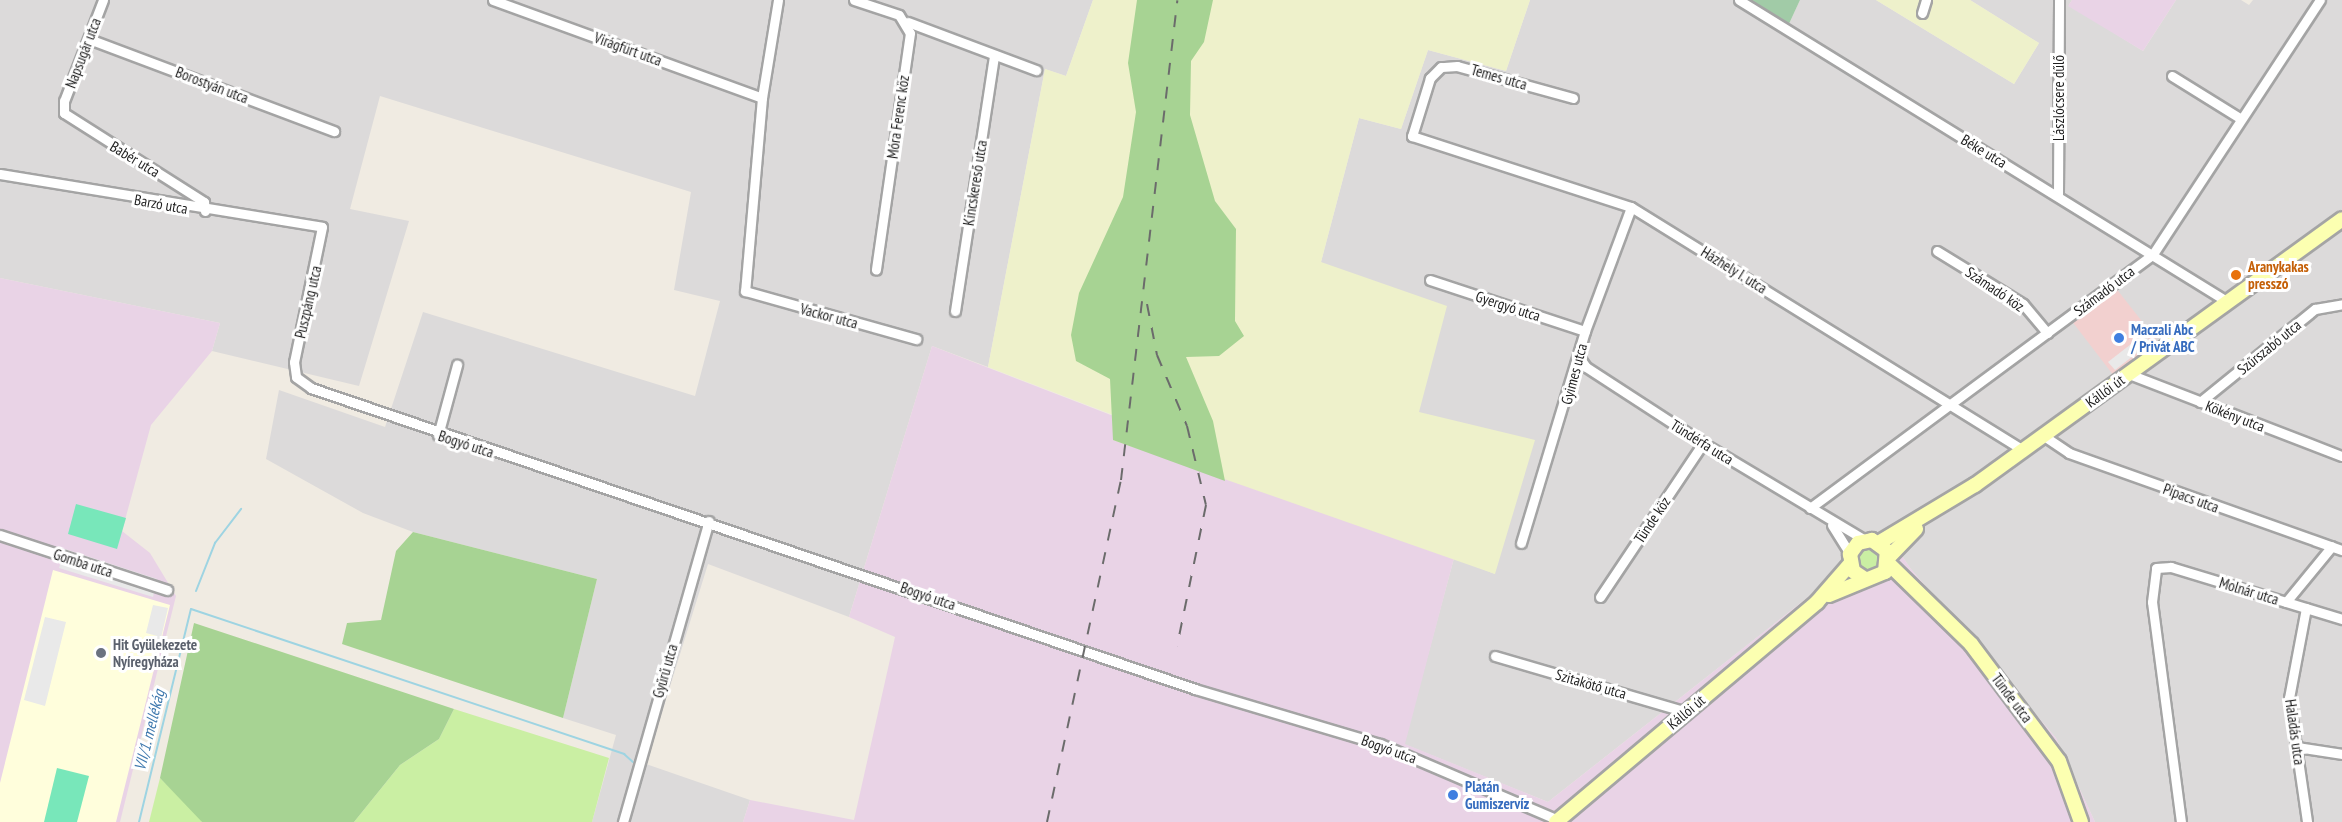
<!DOCTYPE html>
<meta charset="utf-8">
<style>
body{margin:0}
#map{position:relative;width:2342px;height:822px;overflow:hidden;background:#f0ebe2;font-family:"PT Sans Narrow",sans-serif}
div>[style]{position:absolute}
.residential>*{inset:0;background:#dcdada}
.commercial>*{inset:0;background:#f2d0cf}
.industrial>*{inset:0;background:#e9d3e6}
.education>*{inset:0;background:#fffedc}
.farmland>*{inset:0;background:#eef1cb}
.grass>*{inset:0;background:#caefa3}
.forest>*{inset:0;background:#a7d393}
.cemetery>*{inset:0;background:#a1cba7}
.pitch>*{inset:0;background:#78e7ba}
.parking>*{inset:0;background:#e9e9e9}
.stream>*{height:2px;margin:-1px;padding:0 1px;transform-origin:1px;border-radius:1px;background:#9ed4e2}
.roads{filter:drop-shadow(2px 0 #a4a4a4) drop-shadow(-2px 0 #a4a4a4) drop-shadow(0 2px #a4a4a4) drop-shadow(0 -2px #a4a4a4)}
.street>*{height:9px;margin:-4.5px;padding:0 4.5px;transform-origin:4.5px;border-radius:4.5px;background:#fff}
.secondary>*{height:14px;margin:-7px;padding:0 7px;transform-origin:7px;border-radius:7px;background:#fcffb1}
.rail>*{height:2px;margin-top:-1px;transform-origin:0;background:repeating-linear-gradient(90deg,#6b6b6b 0 12px,transparent 0 24px)}
.dots>*{width:16px;height:16px;translate:-50% -50%;box-sizing:border-box;border:3px solid #fff;border-radius:50%}
span{translate:-50% -50%;white-space:nowrap;text-align:center;line-height:1.15;-webkit-text-stroke:6px #fff;paint-order:stroke}
.street-label{font-size:15px;color:#1d1d1d}
.food-label{font-size:15px;color:#c56008;font-weight:700}
.left{translate:0 -50%;text-align:left}
.shop-label{font-size:15px;color:#366cbe;font-weight:700}
.worship-label{font-size:15px;color:#5b616d;font-weight:700}
.water-label{font-size:16px;color:#3f79ae;font-style:italic}
</style>
<div id="map">
<div class="residential">
<i style="clip-path:polygon(0 0,1093px 0,1066px 76px,1045px 69px,988px 367px,932px 346px,849px 617px,708px 564px,646px 764px,750px 800px,743px 822px,592px 822px,616px 735px,563px 718px,597px 579px,413px 532px,363px 513px,266px 459px,279px 390px,385px 427px,423px 312px,695px 396px,720px 301px,674px 290px,691px 192px,380px 96px,350px 209px,409px 221px,359px 386px,212px 351px,220px 323px,0 278px)"></i>
<i style="clip-path:polygon(1530px 0,1750px 0,1788px 26px,1800px 0,1876px 0,2014px 84px,2039px 43px,1970px 0,2072px 0,2069px 5px,2143px 51px,2176px 0,2241px 0,2249px 5px,2253px 0,2342px 0,2342px 822px,2095px 822px,2056px 738px,1910px 568px,1888px 534px,1548px 802px,1404px 744px,1454px 558px,1495px 574px,1419px 412px,1321px 262px,1359px 118px,1401px 129px,1428px 50px,1506px 71px)"></i>
</div>
<div class="commercial">
<i style="clip-path:polygon(2115px 287px,2159px 343px,2114px 376px,2071px 320px)"></i>
</div>
<div class="industrial">
<i style="clip-path:polygon(2072px 0,2176px 0,2143px 51px,2068px 6px)"></i>
<i style="clip-path:polygon(0 278px,220px 323px,212px 351px,151px 425px,122px 531px,150px 553px,176px 596px,120px 822px,0 822px)"></i>
<i style="clip-path:polygon(932px 346px,1116px 417px,1114px 440px,1454px 558px,1405px 744px,1548px 802px,1888px 534px,1910px 568px,2056px 738px,2095px 822px,743px 822px,750px 800px,854px 820px,895px 637px,849px 617px)"></i>
</div>
<div class="education">
<i style="clip-path:polygon(53px 570px,170px 605px,116px 822px,0 822px,0 783px)"></i>
</div>
<div class="farmland">
<i style="clip-path:polygon(1093px 0,1530px 0,1506px 71px,1428px 50px,1401px 129px,1359px 118px,1321px 262px,1447px 306px,1419px 412px,1535px 440px,1495px 574px,1113px 440px,1116px 416px,988px 367px,1045px 69px,1066px 76px)"></i>
<i style="clip-path:polygon(1876px 0,1970px 0,2039px 43px,2014px 84px)"></i>
</div>
<div class="grass">
<i style="clip-path:polygon(1878px 546px,1884px 565px,1870px 575px,1859px 570px,1856px 554px,1861px 547px)"></i>
<i style="clip-path:polygon(454px 709px,609px 758px,592px 822px,354px 822px,400px 765px,439px 739px)"></i>
<i style="clip-path:polygon(160px 778px,199px 816px,202px 822px,149px 822px)"></i>
</div>
<div class="forest">
<i style="clip-path:polygon(1137px 0,1213px 0,1204px 42px,1191px 61px,1190px 115px,1215px 201px,1236px 229px,1235px 321px,1244px 336px,1219px 356px,1186px 357px,1213px 421px,1225px 481px,1113px 440px,1110px 379px,1076px 361px,1071px 335px,1079px 293px,1123px 197px,1136px 112px,1128px 63px)"></i>
<i style="clip-path:polygon(413px 532px,597px 579px,563px 718px,342px 644px,347px 623px,381px 620px,396px 551px)"></i>
<i style="clip-path:polygon(194px 623px,454px 709px,439px 739px,400px 765px,354px 822px,202px 822px,160px 778px)"></i>
</div>
<div class="cemetery">
<i style="clip-path:polygon(1750px 0,1800px 0,1788px 26px)"></i>
</div>
<div class="pitch">
<i style="clip-path:polygon(76px 504px,126px 518px,117px 549px,68px 534px)"></i>
<i style="clip-path:polygon(57px 768px,89px 776px,77px 822px,44px 822px)"></i>
</div>
<div class="parking">
<i style="clip-path:polygon(2144px 334px,2151px 342px,2115px 370px,2108px 362px)"></i>
<i style="clip-path:polygon(65px 549px,157px 579px,153px 597px,59px 568px)"></i>
<i style="clip-path:polygon(153px 605px,168px 608px,154px 668px,149px 667px,157px 636px,146px 633px)"></i>
<i style="clip-path:polygon(45px 617px,66px 622px,45px 706px,24px 700px)"></i>
</div>
<div class="stream">
<i style="left:196px;top:591px;width:52px;rotate:-68.4deg"></i>
<i style="left:215px;top:543px;width:43px;rotate:-52.6deg"></i>
<i style="left:139px;top:822px;width:219px;rotate:-76.3deg"></i>
<i style="left:191px;top:609px;width:457px;rotate:18.5deg"></i>
<i style="left:624px;top:754px;width:12px;rotate:42deg"></i>
</div>
<div class="roads">
<div class="street">
<i style="left:103px;top:0;width:108px;rotate:111.1deg"></i>
<i style="left:64px;top:101px;width:12px;rotate:90deg"></i>
<i style="left:64px;top:113px;width:166px;rotate:32.4deg"></i>
<i style="left:204px;top:202px;width:9px;rotate:84deg"></i>
<i style="left:493px;top:0;width:286px;rotate:20deg"></i>
<i style="left:778px;top:0;width:99px;rotate:99.3deg"></i>
<i style="left:762px;top:98px;width:194px;rotate:95deg"></i>
<i style="left:745px;top:291px;width:178px;rotate:15.7deg"></i>
<i style="left:854px;top:0;width:47px;rotate:18.4deg"></i>
<i style="left:899px;top:15px;width:21px;rotate:59deg"></i>
<i style="left:910px;top:33px;width:239px;rotate:98.2deg"></i>
<i style="left:1739px;top:0;width:575px;rotate:31.7deg"></i>
<i style="left:1922px;top:13px;width:14px;rotate:-73deg"></i>
<i style="left:908px;top:22px;width:137px;rotate:20.6deg"></i>
<i style="left:89px;top:39px;width:262px;rotate:20.6deg"></i>
<i style="left:2172px;top:76px;width:81px;rotate:31.9deg"></i>
<i style="left:1573px;top:98px;width:120px;rotate:-164.6deg"></i>
<i style="left:1457px;top:66px;width:16px;rotate:176deg"></i>
<i style="left:1441px;top:67px;width:16px;rotate:135deg"></i>
<i style="left:1430px;top:78px;width:61px;rotate:107.2deg"></i>
<i style="left:1412px;top:136px;width:230px;rotate:18deg"></i>
<i style="left:1631px;top:207px;width:461px;rotate:31.8deg"></i>
<i style="left:0;top:174px;width:326px;rotate:9.3deg"></i>
<i style="left:322px;top:227px;width:138px;rotate:101.7deg"></i>
<i style="left:294px;top:362px;width:15px;rotate:82deg"></i>
<i style="left:296px;top:377px;width:19px;rotate:36deg"></i>
<i style="left:311px;top:388px;width:934px;rotate:18.8deg"></i>
<i style="left:1195px;top:689px;width:193px;rotate:16.6deg"></i>
<i style="left:1380px;top:744px;width:194px;rotate:23.1deg"></i>
<i style="left:2058px;top:195px;width:195px;rotate:-89.7deg"></i>
<i style="left:1937px;top:251px;width:101px;rotate:31.6deg"></i>
<i style="left:2023px;top:304px;width:38px;rotate:50deg"></i>
<i style="left:1430px;top:280px;width:163px;rotate:18.2deg"></i>
<i style="left:955px;top:311px;width:259px;rotate:-81.3deg"></i>
<i style="left:1579px;top:357px;width:12px;rotate:55deg"></i>
<i style="left:1586px;top:367px;width:140px;rotate:33deg"></i>
<i style="left:1703px;top:443px;width:189px;rotate:30.9deg"></i>
<i style="left:2129px;top:374px;width:228px;rotate:21.1deg"></i>
<i style="left:2200px;top:402px;width:148px;rotate:-39deg"></i>
<i style="left:2315px;top:309px;width:27px;rotate:-10deg"></i>
<i style="left:438px;top:435px;width:73px;rotate:-74.8deg"></i>
<i style="left:2044px;top:436px;width:30px;rotate:34deg"></i>
<i style="left:2069px;top:453px;width:290px;rotate:19.6deg"></i>
<i style="left:1810px;top:508px;width:427px;rotate:-36.5deg"></i>
<i style="left:2153px;top:254px;width:304px;rotate:-56.7deg"></i>
<i style="left:1832px;top:525px;width:34px;rotate:58deg"></i>
<i style="left:0;top:535px;width:176px;rotate:18.2deg"></i>
<i style="left:1521px;top:543px;width:221px;rotate:-73.2deg"></i>
<i style="left:1585px;top:331px;width:132px;rotate:-69.6deg"></i>
<i style="left:1600px;top:597px;width:185px;rotate:-56.2deg"></i>
<i style="left:2286px;top:602px;width:72px;rotate:-50.6deg"></i>
<i style="left:2306px;top:608px;width:92px;rotate:100.7deg"></i>
<i style="left:2289px;top:698px;width:125px;rotate:81.7deg"></i>
<i style="left:1495px;top:656px;width:200px;rotate:16.3deg"></i>
<i style="left:2297px;top:747px;width:46px;rotate:8.8deg"></i>
<i style="left:623px;top:822px;width:313px;rotate:-74.1deg"></i>
<i style="left:2181px;top:822px;width:222px;rotate:-97.5deg"></i>
<i style="left:2152px;top:602px;width:34px;rotate:-83deg"></i>
<i style="left:2156px;top:568px;width:15px;rotate:-4deg"></i>
<i style="left:2171px;top:567px;width:179px;rotate:16.9deg"></i>
</div>
<div class="secondary">
<i style="left:1880px;top:542px;width:111px;rotate:-31deg"></i>
<i style="left:1975px;top:485px;width:453px;rotate:-35.9deg"></i>
<i style="left:1889px;top:557px;width:39px;rotate:-46deg"></i>
<i style="left:1889px;top:564px;width:115px;rotate:44.3deg"></i>
<i style="left:1971px;top:644px;width:146px;rotate:53.1deg"></i>
<i style="left:2059px;top:761px;width:65px;rotate:70.2deg"></i>
<i style="left:1829px;top:595px;width:61px;rotate:-22.3deg"></i>
<i style="left:1885px;top:572px;width:21px;rotate:-85deg"></i>
<i style="left:1887px;top:551px;width:19px;rotate:-144deg"></i>
<i style="left:1872px;top:540px;width:14px;rotate:168deg"></i>
<i style="left:1858px;top:543px;width:14px;rotate:126deg"></i>
<i style="left:1850px;top:554px;width:17px;rotate:80deg"></i>
<i style="left:1853px;top:571px;width:14px;rotate:34deg"></i>
<i style="left:1556px;top:822px;width:341px;rotate:-40.1deg"></i>
<i style="left:1817px;top:602px;width:50px;rotate:-49deg"></i>
</div>
</div>
<div class="rail">
<i style="left:1147px;top:304px;width:52px;rotate:78.9deg"></i>
<i style="left:1157px;top:355px;width:77px;rotate:67.1deg"></i>
<i style="left:1187px;top:426px;width:81px;rotate:76.5deg"></i>
<i style="left:1206px;top:505px;width:144px;rotate:101.6deg"></i>
<i style="left:1047px;top:822px;width:350px;rotate:-77.8deg"></i>
<i style="left:1121px;top:480px;width:483px;rotate:-83.3deg"></i>
</div>
<div class="dots">
<i style="left:2236px;top:275px;background:#e8710a"></i>
<i style="left:2119px;top:338px;background:#3f7fe0"></i>
<i style="left:101px;top:653px;background:#6b7280"></i>
<i style="left:1453px;top:795px;background:#3f7fe0"></i>
</div>
<div class="street-label">
<span style="left:628px;top:49px;rotate:20deg">Virágfürt utca</span>
<span style="left:83px;top:53px;rotate:-69deg">Napsugár utca</span>
<span style="left:1499px;top:77px;rotate:16deg">Temes utca</span>
<span style="left:212px;top:85px;rotate:21deg">Borostyán utca</span>
<span style="left:2059px;top:98px;rotate:-90deg">Lászlócsere dűlő</span>
<span style="left:898px;top:117px;rotate:-82deg">Móra Ferenc köz</span>
<span style="left:1984px;top:151px;rotate:31deg">Béke utca</span>
<span style="left:135px;top:159px;rotate:31deg">Babér utca</span>
<span style="left:975px;top:183px;rotate:-81deg">Kincskereső utca</span>
<span style="left:161px;top:204px;rotate:10deg">Barzó utca</span>
<span style="left:1734px;top:270px;rotate:32deg">Házhely I. utca</span>
<span style="left:1995px;top:289px;rotate:34deg">Számadó köz</span>
<span style="left:2104px;top:291px;rotate:-37deg">Számadó utca</span>
<span style="left:308px;top:302px;rotate:-77deg">Puszpáng utca</span>
<span style="left:1508px;top:306px;rotate:18deg">Gyergyó utca</span>
<span style="left:829px;top:316px;rotate:15deg">Vackor utca</span>
<span style="left:2269px;top:347px;rotate:-39deg">Szűrszabó utca</span>
<span style="left:1574px;top:374px;rotate:-75deg">Gyimes utca</span>
<span style="left:2105px;top:391px;rotate:-36deg">Kállói út</span>
<span style="left:2235px;top:416px;rotate:21deg">Kökény utca</span>
<span style="left:1702px;top:442px;rotate:32deg">Tündérfa utca</span>
<span style="left:466px;top:444px;rotate:18deg">Bogyó utca</span>
<span style="left:2191px;top:498px;rotate:20deg">Pipacs utca</span>
<span style="left:1652px;top:520px;rotate:-56deg">Tünde köz</span>
<span style="left:83px;top:563px;rotate:18deg">Gomba utca</span>
<span style="left:2249px;top:591px;rotate:17deg">Molnár utca</span>
<span style="left:928px;top:596px;rotate:19deg">Bogyó utca</span>
<span style="left:665px;top:671px;rotate:-74deg">Gyűrű utca</span>
<span style="left:1591px;top:684px;rotate:16deg">Szitakötő utca</span>
<span style="left:2012px;top:698px;rotate:53deg">Tünde utca</span>
<span style="left:1686px;top:712px;rotate:-40deg">Kállói út</span>
<span style="left:2295px;top:732px;rotate:82deg">Haladás utca</span>
<span style="left:1389px;top:749px;rotate:20deg">Bogyó utca</span>
</div>
<div class="food-label">
<span class="left" style="left:2248px;top:275px">Aranykakas<br>presszó</span>
</div>
<div class="shop-label">
<span class="left" style="left:2131px;top:338px">Maczali Abc<br>/ Privát ABC</span>
<span class="left" style="left:1465px;top:795px">Platán<br>Gumiszervíz</span>
</div>
<div class="worship-label">
<span class="left" style="left:113px;top:653px">Hit Gyülekezete<br>Nyíregyháza</span>
</div>
<div class="water-label">
<span style="left:149px;top:730px;rotate:-76deg">VII/1. mellékág</span>
</div>
</div>
